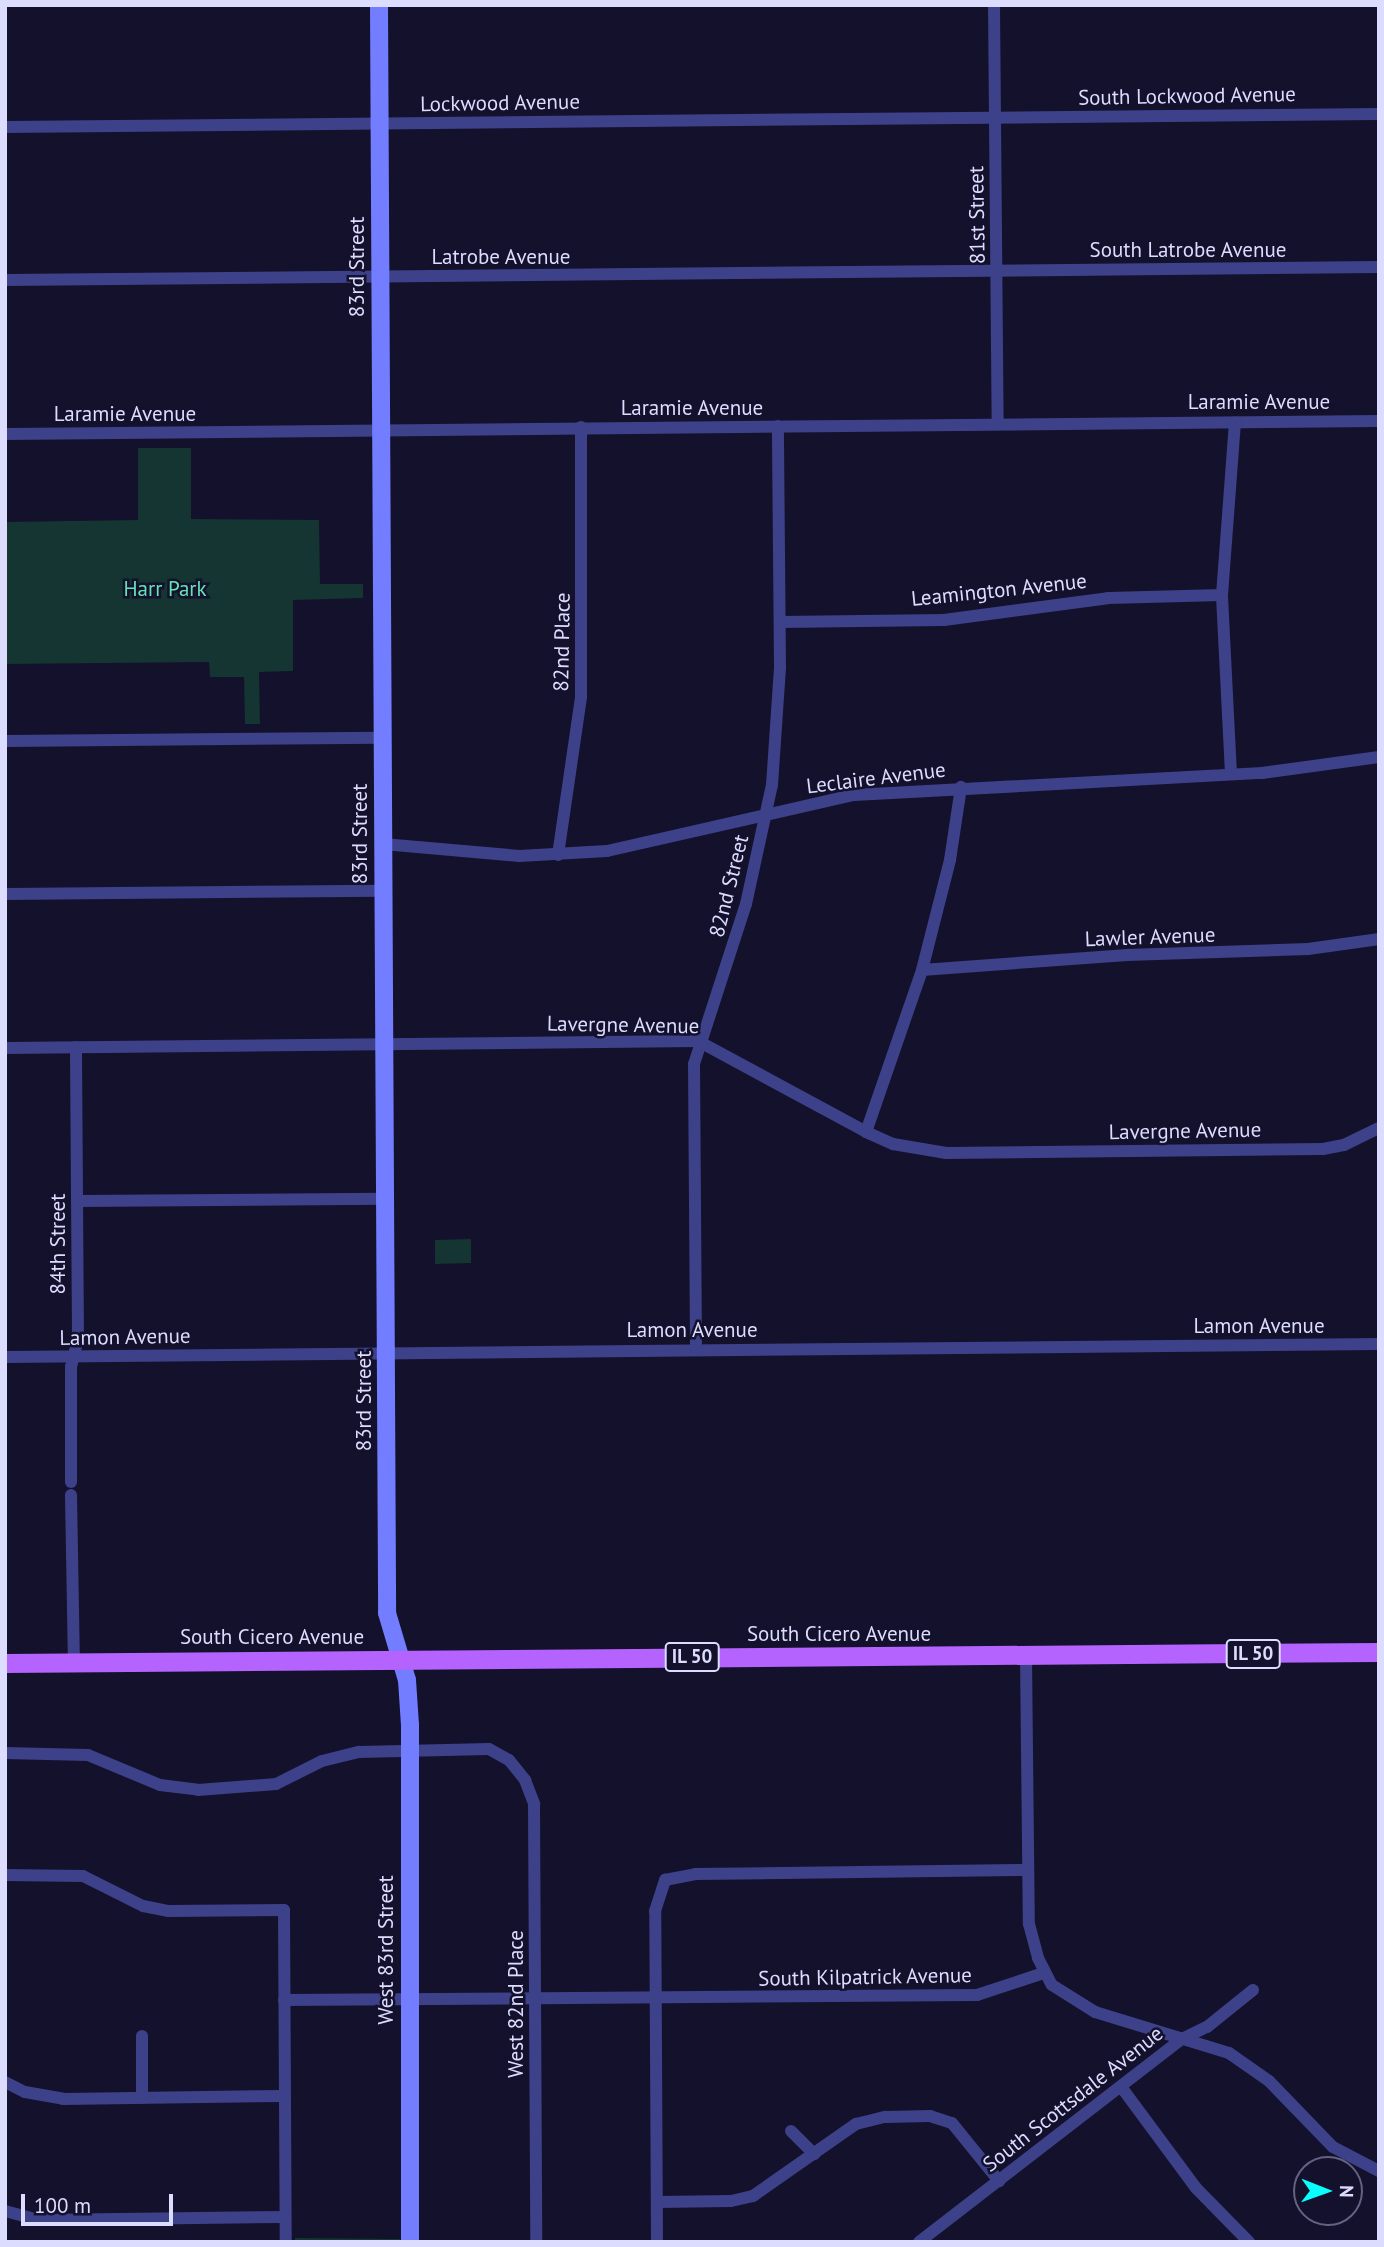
<!DOCTYPE html>
<style>
body{margin:0}
#map{position:relative;width:1384px;height:2247px;overflow:hidden;background:#13112b;font-family:"PT Sans",sans-serif}
div>[style]{position:absolute}
.green>*{inset:0;background:#143531}
.street>*{height:12px;margin:-6px;padding:0 6px;transform-origin:6px;border-radius:6px;background:#3c418a}
.secondary>*{height:18px;margin:-9px;padding:0 9px;transform-origin:9px;border-radius:9px;background:#737dff}
.primary>*{height:19px;margin:-9.5px;padding:0 9.5px;transform-origin:9.5px;border-radius:9.5px;background:#b563ff}
span{translate:-50% -50%;white-space:nowrap;text-align:center;line-height:1.15;-webkit-text-stroke:5px #13112b;paint-order:stroke}
.shield-label span{padding:2px 5px;background:#13112b;border:2px solid;border-radius:5px;-webkit-text-stroke-width:0}
.shield-label{font-size:19px;color:#dcdcff;font-weight:700}
.street-label{font-size:21px;color:#dcdcff}
.park-label{font-size:21px;color:#65e1b6}
.frame{position:absolute;inset:0;border:7px solid #dcdcff;pointer-events:none}
.north{position:absolute;left:1293px;top:2156px;width:70px;height:70px;box-sizing:border-box;background:#13112b;border:2px solid #636280;border-radius:50%;rotate:91deg;font-size:19px;font-weight:700;line-height:28px;text-align:center;color:#dcdcff}
.north::after{content:'';display:block;margin:auto;width:24px;height:32px;background:#08fffe;clip-path:polygon(50% 0,100% 100%,50% 72%,0 100%)}
.scale{position:absolute;left:21px;top:2194px;width:152px;height:32px;box-sizing:border-box;border:4px solid #dcdcff;border-top:0;padding-left:9px;font-size:21px;line-height:24px;white-space:nowrap;color:#dcdcff;-webkit-text-stroke:5px #13112b;paint-order:stroke}
</style>
<div id="map">
<div class="green">
<i style="clip-path:polygon(138px 448px,191px 448px,191px 519px,319px 520px,320px 584px,363px 584px,363px 598px,293px 600px,293px 671px,259px 672px,260px 724px,245px 724px,244px 677px,210px 677px,209px 662px,5px 664px,5px 522px,138px 520px)"></i>
<i style="clip-path:polygon(471px 1239px,471px 1263px,435px 1264px,435px 1240px)"></i>
<i style="clip-path:polygon(295px 2238px,400px 2239px,400px 2242px,295px 2242px)"></i>
</div>
<div class="street">
<i style="left:994px;top:5px;width:419px;rotate:89.5deg"></i>
<i style="left:5px;top:127px;width:1374px;rotate:-0.54deg"></i>
<i style="left:5px;top:280px;width:1374px;rotate:-0.54deg"></i>
<i style="left:5px;top:434px;width:1374px;rotate:-0.54deg"></i>
<i style="left:780px;top:622px;width:164px;rotate:-0.7deg"></i>
<i style="left:944px;top:620px;width:165px;rotate:-7.6deg"></i>
<i style="left:1108px;top:598px;width:114px;rotate:-1.5deg"></i>
<i style="left:5px;top:741px;width:377px;rotate:-0.5deg"></i>
<i style="left:1231px;top:774px;width:179px;rotate:-92.9deg"></i>
<i style="left:1222px;top:595px;width:173px;rotate:-85.7deg"></i>
<i style="left:383px;top:844px;width:137px;rotate:5deg"></i>
<i style="left:519px;top:856px;width:88px;rotate:-3.3deg"></i>
<i style="left:607px;top:851px;width:253px;rotate:-12.8deg"></i>
<i style="left:854px;top:795px;width:409px;rotate:-3.1deg"></i>
<i style="left:1262px;top:773px;width:118px;rotate:-7.8deg"></i>
<i style="left:558px;top:855px;width:160px;rotate:-81.7deg"></i>
<i style="left:581px;top:697px;width:270px;rotate:-90deg"></i>
<i style="left:5px;top:894px;width:378px;rotate:-0.5deg"></i>
<i style="left:922px;top:970px;width:206px;rotate:-4.2deg"></i>
<i style="left:1127px;top:955px;width:181px;rotate:-1.9deg"></i>
<i style="left:1308px;top:949px;width:72px;rotate:-8deg"></i>
<i style="left:5px;top:1048px;width:693px;rotate:-0.58deg"></i>
<i style="left:698px;top:1041px;width:191px;rotate:28.4deg"></i>
<i style="left:866px;top:1132px;width:30px;rotate:24deg"></i>
<i style="left:893px;top:1144px;width:54px;rotate:9.6deg"></i>
<i style="left:946px;top:1153px;width:377px;rotate:-0.6deg"></i>
<i style="left:1323px;top:1149px;width:21px;rotate:-11deg"></i>
<i style="left:1344px;top:1145px;width:39px;rotate:-26deg"></i>
<i style="left:866px;top:1132px;width:171px;rotate:-70.9deg"></i>
<i style="left:922px;top:970px;width:114px;rotate:-75.7deg"></i>
<i style="left:950px;top:860px;width:74px;rotate:-81.4deg"></i>
<i style="left:77px;top:1201px;width:308px;rotate:-0.4deg"></i>
<i style="left:696px;top:1349px;width:285px;rotate:-90.4deg"></i>
<i style="left:694px;top:1064px;width:168px;rotate:-72deg"></i>
<i style="left:746px;top:904px;width:122px;rotate:-77.7deg"></i>
<i style="left:772px;top:785px;width:117px;rotate:-86.1deg"></i>
<i style="left:780px;top:668px;width:242px;rotate:-90.5deg"></i>
<i style="left:5px;top:1357px;width:1374px;rotate:-0.54deg"></i>
<i style="left:71px;top:1482px;width:115px;rotate:-90deg"></i>
<i style="left:71px;top:1367px;width:29px;rotate:-76deg"></i>
<i style="left:78px;top:1339px;width:292px;rotate:-90.4deg"></i>
<i style="left:71px;top:1495px;width:167px;rotate:89deg"></i>
<i style="left:1026px;top:1655px;width:269px;rotate:89.4deg"></i>
<i style="left:1029px;top:1924px;width:35px;rotate:75deg"></i>
<i style="left:1038px;top:1958px;width:30px;rotate:63deg"></i>
<i style="left:1052px;top:1985px;width:51px;rotate:32.1deg"></i>
<i style="left:1095px;top:2012px;width:140px;rotate:17deg"></i>
<i style="left:1229px;top:2053px;width:49px;rotate:35deg"></i>
<i style="left:1269px;top:2081px;width:92px;rotate:45.9deg"></i>
<i style="left:1333px;top:2147px;width:52px;rotate:27.6deg"></i>
<i style="left:5px;top:1753px;width:83px;rotate:1.4deg"></i>
<i style="left:88px;top:1755px;width:78px;rotate:22.6deg"></i>
<i style="left:160px;top:1785px;width:38px;rotate:7deg"></i>
<i style="left:198px;top:1790px;width:78px;rotate:-4.4deg"></i>
<i style="left:276px;top:1784px;width:51px;rotate:-26.6deg"></i>
<i style="left:322px;top:1761px;width:38px;rotate:-14deg"></i>
<i style="left:359px;top:1752px;width:130px;rotate:-1.3deg"></i>
<i style="left:489px;top:1749px;width:23px;rotate:29deg"></i>
<i style="left:509px;top:1760px;width:26px;rotate:51deg"></i>
<i style="left:525px;top:1780px;width:26px;rotate:69deg"></i>
<i style="left:534px;top:1804px;width:438px;rotate:89.7deg"></i>
<i style="left:5px;top:1875px;width:78px;rotate:0.7deg"></i>
<i style="left:83px;top:1876px;width:67px;rotate:26.6deg"></i>
<i style="left:143px;top:1906px;width:25px;rotate:11deg"></i>
<i style="left:168px;top:1911px;width:116px;rotate:-0.5deg"></i>
<i style="left:284px;top:1910px;width:332px;rotate:89.7deg"></i>
<i style="left:284px;top:2000px;width:693px;rotate:-0.41deg"></i>
<i style="left:977px;top:1995px;width:71px;rotate:-18.2deg"></i>
<i style="left:142px;top:2036px;width:62px;rotate:90deg"></i>
<i style="left:5px;top:2082px;width:22px;rotate:27deg"></i>
<i style="left:25px;top:2092px;width:39px;rotate:10deg"></i>
<i style="left:63px;top:2099px;width:222px;rotate:-0.8deg"></i>
<i style="left:1122px;top:2088px;width:124px;rotate:53.5deg"></i>
<i style="left:1196px;top:2188px;width:76px;rotate:45.5deg"></i>
<i style="left:791px;top:2131px;width:33px;rotate:45deg"></i>
<i style="left:657px;top:2202px;width:74px;rotate:-0.8deg"></i>
<i style="left:731px;top:2201px;width:23px;rotate:-13deg"></i>
<i style="left:753px;top:2196px;width:126px;rotate:-35deg"></i>
<i style="left:856px;top:2124px;width:30px;rotate:-14deg"></i>
<i style="left:885px;top:2117px;width:45px;rotate:-1.3deg"></i>
<i style="left:930px;top:2116px;width:23px;rotate:18deg"></i>
<i style="left:952px;top:2123px;width:75px;rotate:51deg"></i>
<i style="left:5px;top:2211px;width:35px;rotate:15deg"></i>
<i style="left:39px;top:2220px;width:246px;rotate:-0.7deg"></i>
<i style="left:657px;top:2242px;width:331px;rotate:-90.3deg"></i>
<i style="left:655px;top:1911px;width:33px;rotate:-72deg"></i>
<i style="left:665px;top:1880px;width:31px;rotate:-11deg"></i>
<i style="left:695px;top:1874px;width:332px;rotate:-0.7deg"></i>
<i style="left:919px;top:2242px;width:332px;rotate:-37.7deg"></i>
<i style="left:1182px;top:2039px;width:28px;rotate:-26deg"></i>
<i style="left:1207px;top:2027px;width:59px;rotate:-38.8deg"></i>
</div>
<div class="secondary">
<i style="left:379px;top:5px;width:1608px;rotate:89.71deg"></i>
<i style="left:387px;top:1613px;width:70px;rotate:73.4deg"></i>
<i style="left:407px;top:1680px;width:45px;rotate:86.2deg"></i>
<i style="left:410px;top:1725px;width:517px;rotate:90deg"></i>
</div>
<div class="primary">
<i style="left:5px;top:1663px;width:1374px;rotate:-0.46deg"></i>
</div>
<div class="shield-label">
<span style="left:1253px;top:1654px">IL 50</span>
<span style="left:692px;top:1657px">IL 50</span>
</div>
<div class="street-label">
<span style="left:1187px;top:96px;rotate:-1deg">South Lockwood Avenue</span>
<span style="left:500px;top:103px;rotate:-1deg">Lockwood Avenue</span>
<span style="left:977px;top:215px;rotate:-91deg">81st Street</span>
<span style="left:1188px;top:250px">South Latrobe Avenue</span>
<span style="left:501px;top:257px">Latrobe Avenue</span>
<span style="left:357px;top:267px;rotate:-90deg">83rd Street</span>
<span style="left:1259px;top:402px">Laramie Avenue</span>
<span style="left:692px;top:408px">Laramie Avenue</span>
<span style="left:125px;top:414px">Laramie Avenue</span>
<span style="left:999px;top:590px;rotate:-6deg">Leamington Avenue</span>
<span style="left:562px;top:642px;rotate:-89deg">82nd Place</span>
<span style="left:876px;top:778px;rotate:-7deg">Leclaire Avenue</span>
<span style="left:360px;top:834px;rotate:-90deg">83rd Street</span>
<span style="left:729px;top:886px;rotate:-76deg">82nd Street</span>
<span style="left:1150px;top:937px;rotate:-2deg">Lawler Avenue</span>
<span style="left:623px;top:1025px;rotate:1deg">Lavergne Avenue</span>
<span style="left:1185px;top:1131px;rotate:-1deg">Lavergne Avenue</span>
<span style="left:58px;top:1244px;rotate:-90deg">84th Street</span>
<span style="left:1259px;top:1326px">Lamon Avenue</span>
<span style="left:692px;top:1330px">Lamon Avenue</span>
<span style="left:125px;top:1337px;rotate:-1deg">Lamon Avenue</span>
<span style="left:364px;top:1401px;rotate:-90deg">83rd Street</span>
<span style="left:839px;top:1634px">South Cicero Avenue</span>
<span style="left:272px;top:1637px">South Cicero Avenue</span>
<span style="left:386px;top:1950px;rotate:-90deg">West 83rd Street</span>
<span style="left:865px;top:1977px;rotate:-1deg">South Kilpatrick Avenue</span>
<span style="left:516px;top:2004px;rotate:-90deg">West 82nd Place</span>
<span style="left:1073px;top:2099px;rotate:-38deg">South Scottsdale Avenue</span>
</div>
<div class="park-label">
<span style="left:165px;top:589px">Harr Park</span>
</div>
<div class="frame"></div>
<div class="north">N</div>
<div class="scale">100 m</div>
</div>
